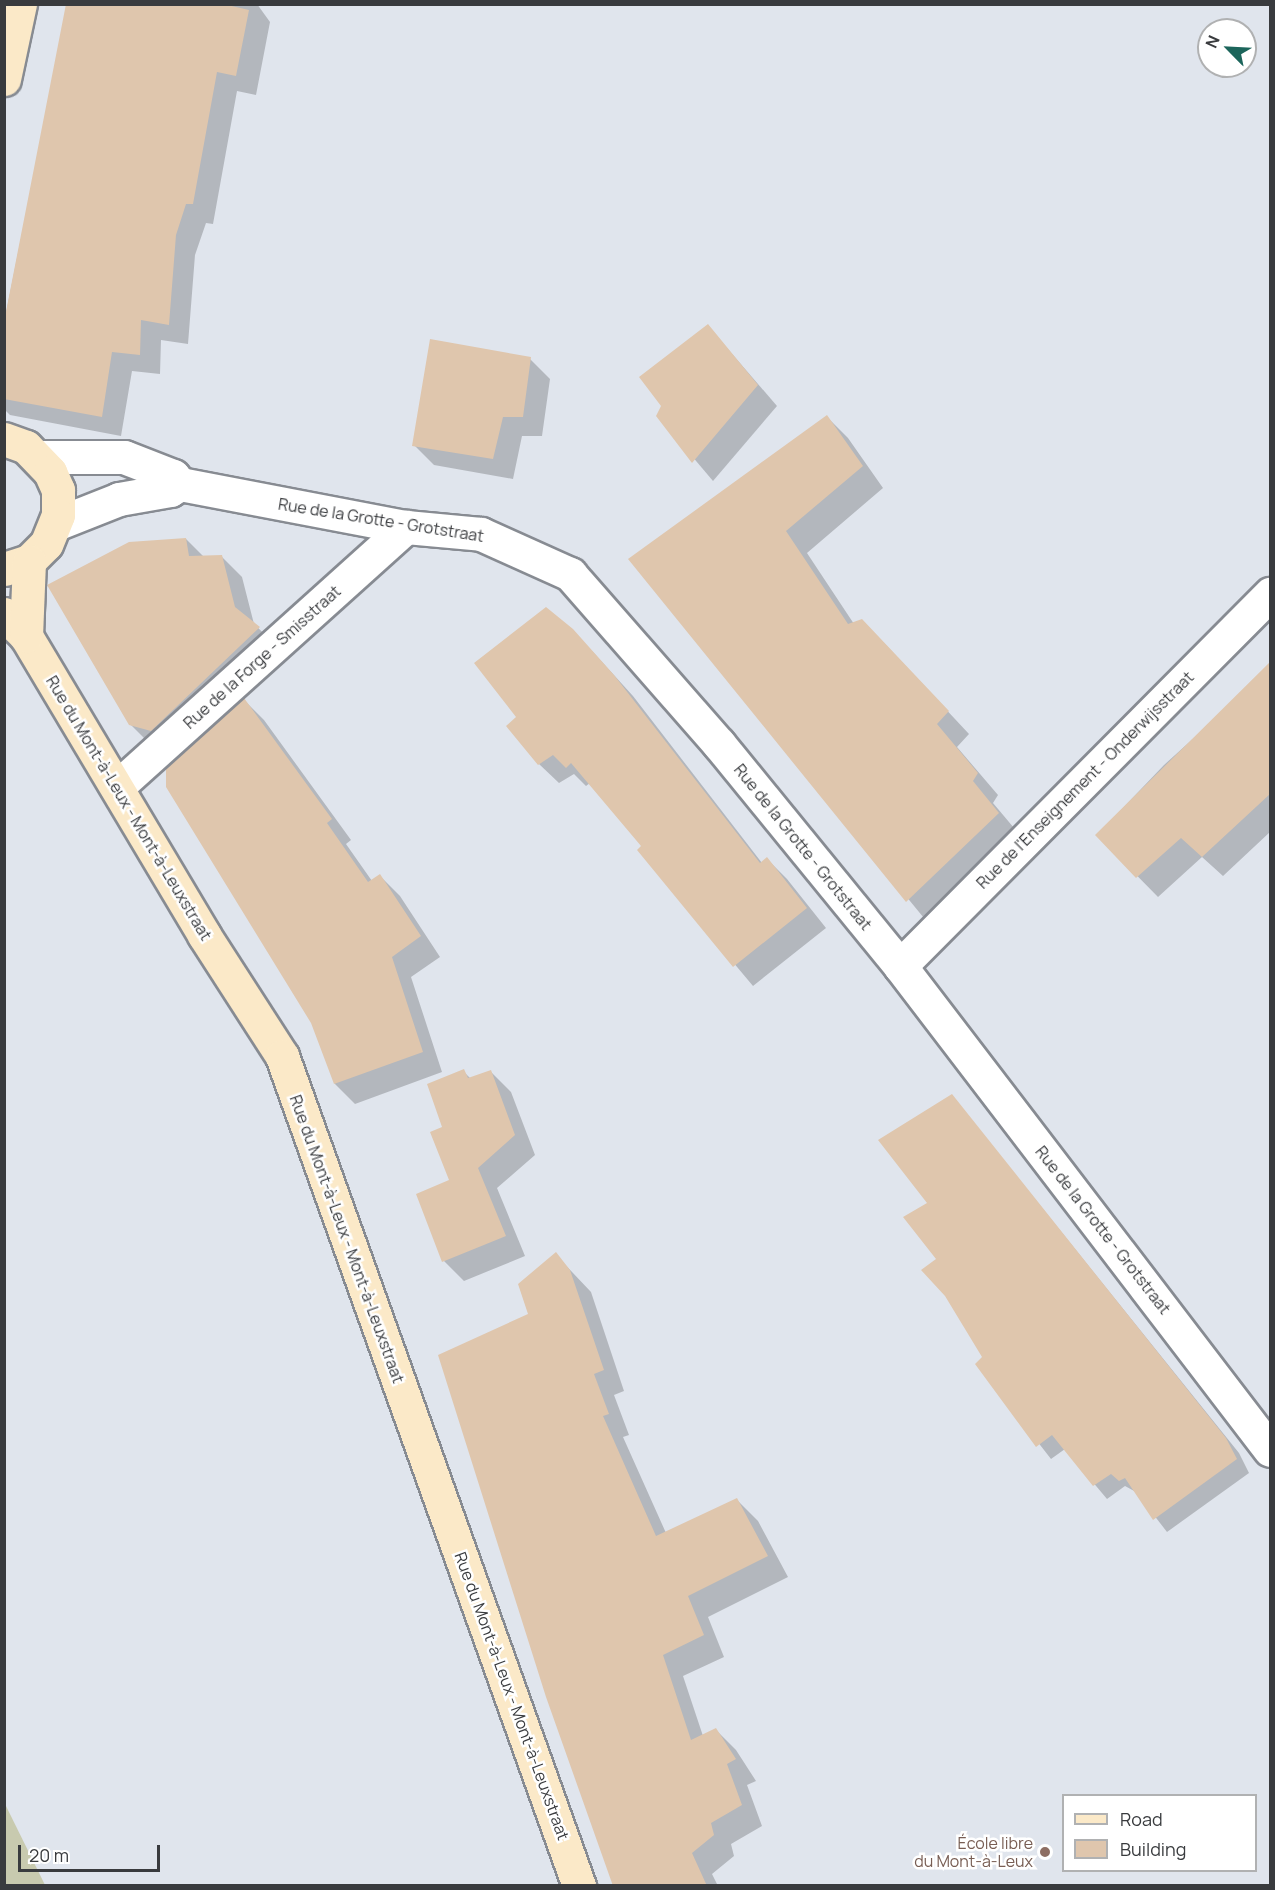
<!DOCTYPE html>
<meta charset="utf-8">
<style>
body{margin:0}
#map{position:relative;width:1275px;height:1890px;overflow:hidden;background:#e0e5ed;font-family:Manrope,sans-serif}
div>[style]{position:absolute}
.green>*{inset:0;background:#c8caaf}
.shadow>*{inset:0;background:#0003}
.building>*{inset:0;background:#dfc6ad}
.roads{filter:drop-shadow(2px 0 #878b92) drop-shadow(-2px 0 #878b92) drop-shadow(0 2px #878b92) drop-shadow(0 -2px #878b92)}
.minor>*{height:33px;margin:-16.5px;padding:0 16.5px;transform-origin:16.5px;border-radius:16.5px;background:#fff}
.secondary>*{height:33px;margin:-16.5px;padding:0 16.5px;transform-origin:16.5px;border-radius:16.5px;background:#fbe9c8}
.dots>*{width:16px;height:16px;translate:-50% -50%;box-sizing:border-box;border:3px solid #fff;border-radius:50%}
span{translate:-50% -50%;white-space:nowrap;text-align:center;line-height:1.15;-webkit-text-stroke:5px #fff;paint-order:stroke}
.street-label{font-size:16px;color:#393b3e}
.education-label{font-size:16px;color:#785e54}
.right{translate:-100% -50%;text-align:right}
.frame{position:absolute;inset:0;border:6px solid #393b3e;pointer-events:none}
.legend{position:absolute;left:1062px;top:1794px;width:195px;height:78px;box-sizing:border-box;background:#fff;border:2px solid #b0b1b2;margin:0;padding:8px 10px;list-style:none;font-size:18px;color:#393b3e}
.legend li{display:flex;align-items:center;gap:12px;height:30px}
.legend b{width:30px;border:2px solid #b0b1b2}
.north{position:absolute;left:1197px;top:18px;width:60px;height:60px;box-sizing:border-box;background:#fff;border:2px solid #b0b1b2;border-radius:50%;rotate:294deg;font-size:16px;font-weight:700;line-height:24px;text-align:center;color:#393b3e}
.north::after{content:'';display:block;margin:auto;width:21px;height:27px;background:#1c655b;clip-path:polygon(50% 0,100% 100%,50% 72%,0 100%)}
.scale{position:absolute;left:18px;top:1845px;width:142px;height:27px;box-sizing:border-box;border:3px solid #393b3e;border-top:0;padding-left:8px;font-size:18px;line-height:21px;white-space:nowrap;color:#393b3e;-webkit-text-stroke:4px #fff;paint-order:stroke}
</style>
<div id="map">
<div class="green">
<i style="clip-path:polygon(4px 1804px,5px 1804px,45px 1885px,5px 1885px)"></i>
</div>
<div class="shadow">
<i style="clip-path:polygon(68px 4px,257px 4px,270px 22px,256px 95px,237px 91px,213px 224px,206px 223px,195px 255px,188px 344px,161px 340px,160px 374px,132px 371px,121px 436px,10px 415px,4px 409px,4px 323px)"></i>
<i style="clip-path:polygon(708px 326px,777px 406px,713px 481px,658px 416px)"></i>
<i style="clip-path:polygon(530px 359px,550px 379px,542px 436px,522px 436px,513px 479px,434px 465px,414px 445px)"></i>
<i style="clip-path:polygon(827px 417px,848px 438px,883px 488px,807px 553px,854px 624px,883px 642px,969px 734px,957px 747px,998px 795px,993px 803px,1020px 835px,928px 923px,630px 559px)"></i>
<i style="clip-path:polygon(186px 539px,204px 557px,222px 557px,242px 577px,254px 624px,279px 648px,151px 745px,130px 724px)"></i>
<i style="clip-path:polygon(592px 651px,633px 696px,762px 863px,767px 859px,787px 879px,826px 928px,753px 986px,639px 850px,643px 846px,590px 783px,586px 786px,574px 774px,559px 783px,539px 764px)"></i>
<i style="clip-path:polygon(1270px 669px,1270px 832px,1223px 876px,1202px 857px,1158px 897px,1097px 835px,1164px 765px)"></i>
<i style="clip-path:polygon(244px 700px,264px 720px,351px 840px,346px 844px,372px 881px,380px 876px,400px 896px,440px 957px,411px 977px,442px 1072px,355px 1104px,335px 1084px,312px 1023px)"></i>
<i style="clip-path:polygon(463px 1071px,471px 1079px,491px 1072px,511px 1092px,535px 1155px,497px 1188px,525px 1256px,464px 1281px,444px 1261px,451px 1181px,443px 1128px)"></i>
<i style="clip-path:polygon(952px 1096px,1239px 1453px,1249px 1473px,1167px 1532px,1136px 1492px,1125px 1486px,1107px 1499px,1065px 1449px,1051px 1459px,977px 1364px,984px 1357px,938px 1260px,929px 1204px)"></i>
<i style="clip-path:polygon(555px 1254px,591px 1292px,624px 1391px,614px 1395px,629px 1435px,623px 1437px,666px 1533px,737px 1500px,758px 1521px,788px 1577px,708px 1617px,724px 1657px,683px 1676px,703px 1736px,715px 1729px,736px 1750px,756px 1781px,747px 1785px,762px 1826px,731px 1844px,734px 1856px,712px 1874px,718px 1886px,615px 1886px,530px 1315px)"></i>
</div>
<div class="building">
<i style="clip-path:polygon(66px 4px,223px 4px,249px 10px,236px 76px,217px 72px,193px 204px,186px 204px,176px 235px,169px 325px,141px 320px,140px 355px,112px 352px,102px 417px,4px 399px,4px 322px)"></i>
<i style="clip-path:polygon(708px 324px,758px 385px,692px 463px,656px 416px,661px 406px,639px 377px)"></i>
<i style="clip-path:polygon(430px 339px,531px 357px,523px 417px,503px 417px,493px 459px,412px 446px)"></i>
<i style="clip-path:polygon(827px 415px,863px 466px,786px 531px,848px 624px,862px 619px,949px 711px,937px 724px,978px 773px,973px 781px,999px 813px,906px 902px,628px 559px)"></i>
<i style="clip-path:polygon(186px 538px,189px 556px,222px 555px,235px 607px,260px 627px,151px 731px,129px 725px,47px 585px,129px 542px)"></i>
<i style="clip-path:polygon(546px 607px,573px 629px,614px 675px,760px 863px,767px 857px,807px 908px,733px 967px,637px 850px,641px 846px,571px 763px,566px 768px,553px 755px,538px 765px,506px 726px,516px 717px,474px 663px)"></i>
<i style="clip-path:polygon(1270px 662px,1270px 794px,1202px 857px,1181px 838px,1136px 878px,1095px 835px)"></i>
<i style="clip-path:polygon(244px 698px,332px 819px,327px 823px,368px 882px,380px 874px,421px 936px,392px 957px,423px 1052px,334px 1084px,311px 1023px,166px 787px,166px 768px)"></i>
<i style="clip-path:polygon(464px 1069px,468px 1078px,491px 1070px,515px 1135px,478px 1168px,506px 1236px,442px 1262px,416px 1194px,449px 1180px,430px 1132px,442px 1127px,427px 1084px)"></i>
<i style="clip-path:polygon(952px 1094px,1226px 1438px,1237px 1459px,1153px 1520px,1125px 1478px,1119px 1481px,1111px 1474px,1093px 1486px,1052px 1435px,1036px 1447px,975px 1364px,982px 1357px,945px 1296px,921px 1270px,936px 1259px,903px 1217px,927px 1203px,878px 1140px)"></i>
<i style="clip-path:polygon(556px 1252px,570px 1270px,604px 1370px,594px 1374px,609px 1414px,603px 1416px,656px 1536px,737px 1498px,768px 1556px,688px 1596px,704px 1635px,663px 1655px,691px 1740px,716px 1728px,736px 1759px,727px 1764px,742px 1805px,711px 1823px,714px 1835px,692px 1853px,707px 1886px,613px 1886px,546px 1697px,438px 1355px,528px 1314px,518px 1284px)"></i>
</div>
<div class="roads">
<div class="minor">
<i style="left:39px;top:457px;width:85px"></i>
<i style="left:124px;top:457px;width:53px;rotate:21.2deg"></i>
<i style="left:173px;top:476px;width:11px;rotate:49deg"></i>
<i style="left:180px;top:484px;width:230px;rotate:10.8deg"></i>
<i style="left:406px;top:527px;width:75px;rotate:5.3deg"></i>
<i style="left:481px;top:534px;width:98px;rotate:24.2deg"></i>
<i style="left:570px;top:574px;width:226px;rotate:48.8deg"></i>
<i style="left:719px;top:744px;width:286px;rotate:50.8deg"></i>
<i style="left:900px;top:966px;width:609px;rotate:52.6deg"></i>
<i style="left:56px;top:524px;width:68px;rotate:-21.6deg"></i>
<i style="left:119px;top:499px;width:52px;rotate:-10deg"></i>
<i style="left:170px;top:490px;width:12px;rotate:-31deg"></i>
<i style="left:117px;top:787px;width:389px;rotate:-42deg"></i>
<i style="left:900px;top:966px;width:525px;rotate:-45.15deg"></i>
</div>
<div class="secondary">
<i style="left:4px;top:79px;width:77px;rotate:-78deg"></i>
<i style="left:4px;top:439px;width:23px;rotate:20deg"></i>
<i style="left:26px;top:447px;width:35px;rotate:46deg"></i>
<i style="left:50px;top:472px;width:20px;rotate:66deg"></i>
<i style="left:58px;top:490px;width:25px;rotate:90deg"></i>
<i style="left:58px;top:515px;width:31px;rotate:112deg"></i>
<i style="left:46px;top:544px;width:24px;rotate:135deg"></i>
<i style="left:29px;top:561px;width:26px;rotate:162deg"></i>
<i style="left:4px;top:614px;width:31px;rotate:45deg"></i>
<i style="left:26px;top:636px;width:348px;rotate:59.2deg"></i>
<i style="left:204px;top:935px;width:144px;rotate:57.2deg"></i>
<i style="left:282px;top:1056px;width:882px;rotate:70.31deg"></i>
<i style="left:26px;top:636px;width:75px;rotate:-87.7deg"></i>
</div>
</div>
<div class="dots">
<i style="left:1045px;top:1852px;background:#8d6e63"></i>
</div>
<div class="street-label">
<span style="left:381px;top:520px;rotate:9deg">Rue de la Grotte - Grotstraat</span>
<span style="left:262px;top:657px;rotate:-42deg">Rue de la Forge - Smisstraat</span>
<span style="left:1085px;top:780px;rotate:-45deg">Rue de l'Enseignement - Onderwijsstraat</span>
<span style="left:129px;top:808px;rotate:59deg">Rue du Mont-à-Leux - Mont-à-Leuxstraat</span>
<span style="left:803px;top:847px;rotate:51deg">Rue de la Grotte - Grotstraat</span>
<span style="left:1103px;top:1230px;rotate:52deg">Rue de la Grotte - Grotstraat</span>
<span style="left:347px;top:1239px;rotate:70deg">Rue du Mont-à-Leux - Mont-à-Leuxstraat</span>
<span style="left:512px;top:1696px;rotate:70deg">Rue du Mont-à-Leux - Mont-à-Leuxstraat</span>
</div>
<div class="education-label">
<span class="right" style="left:1033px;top:1852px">École libre<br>du Mont-à-Leux</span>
</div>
<div class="frame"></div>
<ul class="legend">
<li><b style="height:8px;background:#fbe9c8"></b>Road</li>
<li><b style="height:16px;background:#dfc6ad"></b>Building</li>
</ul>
<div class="north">N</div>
<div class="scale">20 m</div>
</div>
